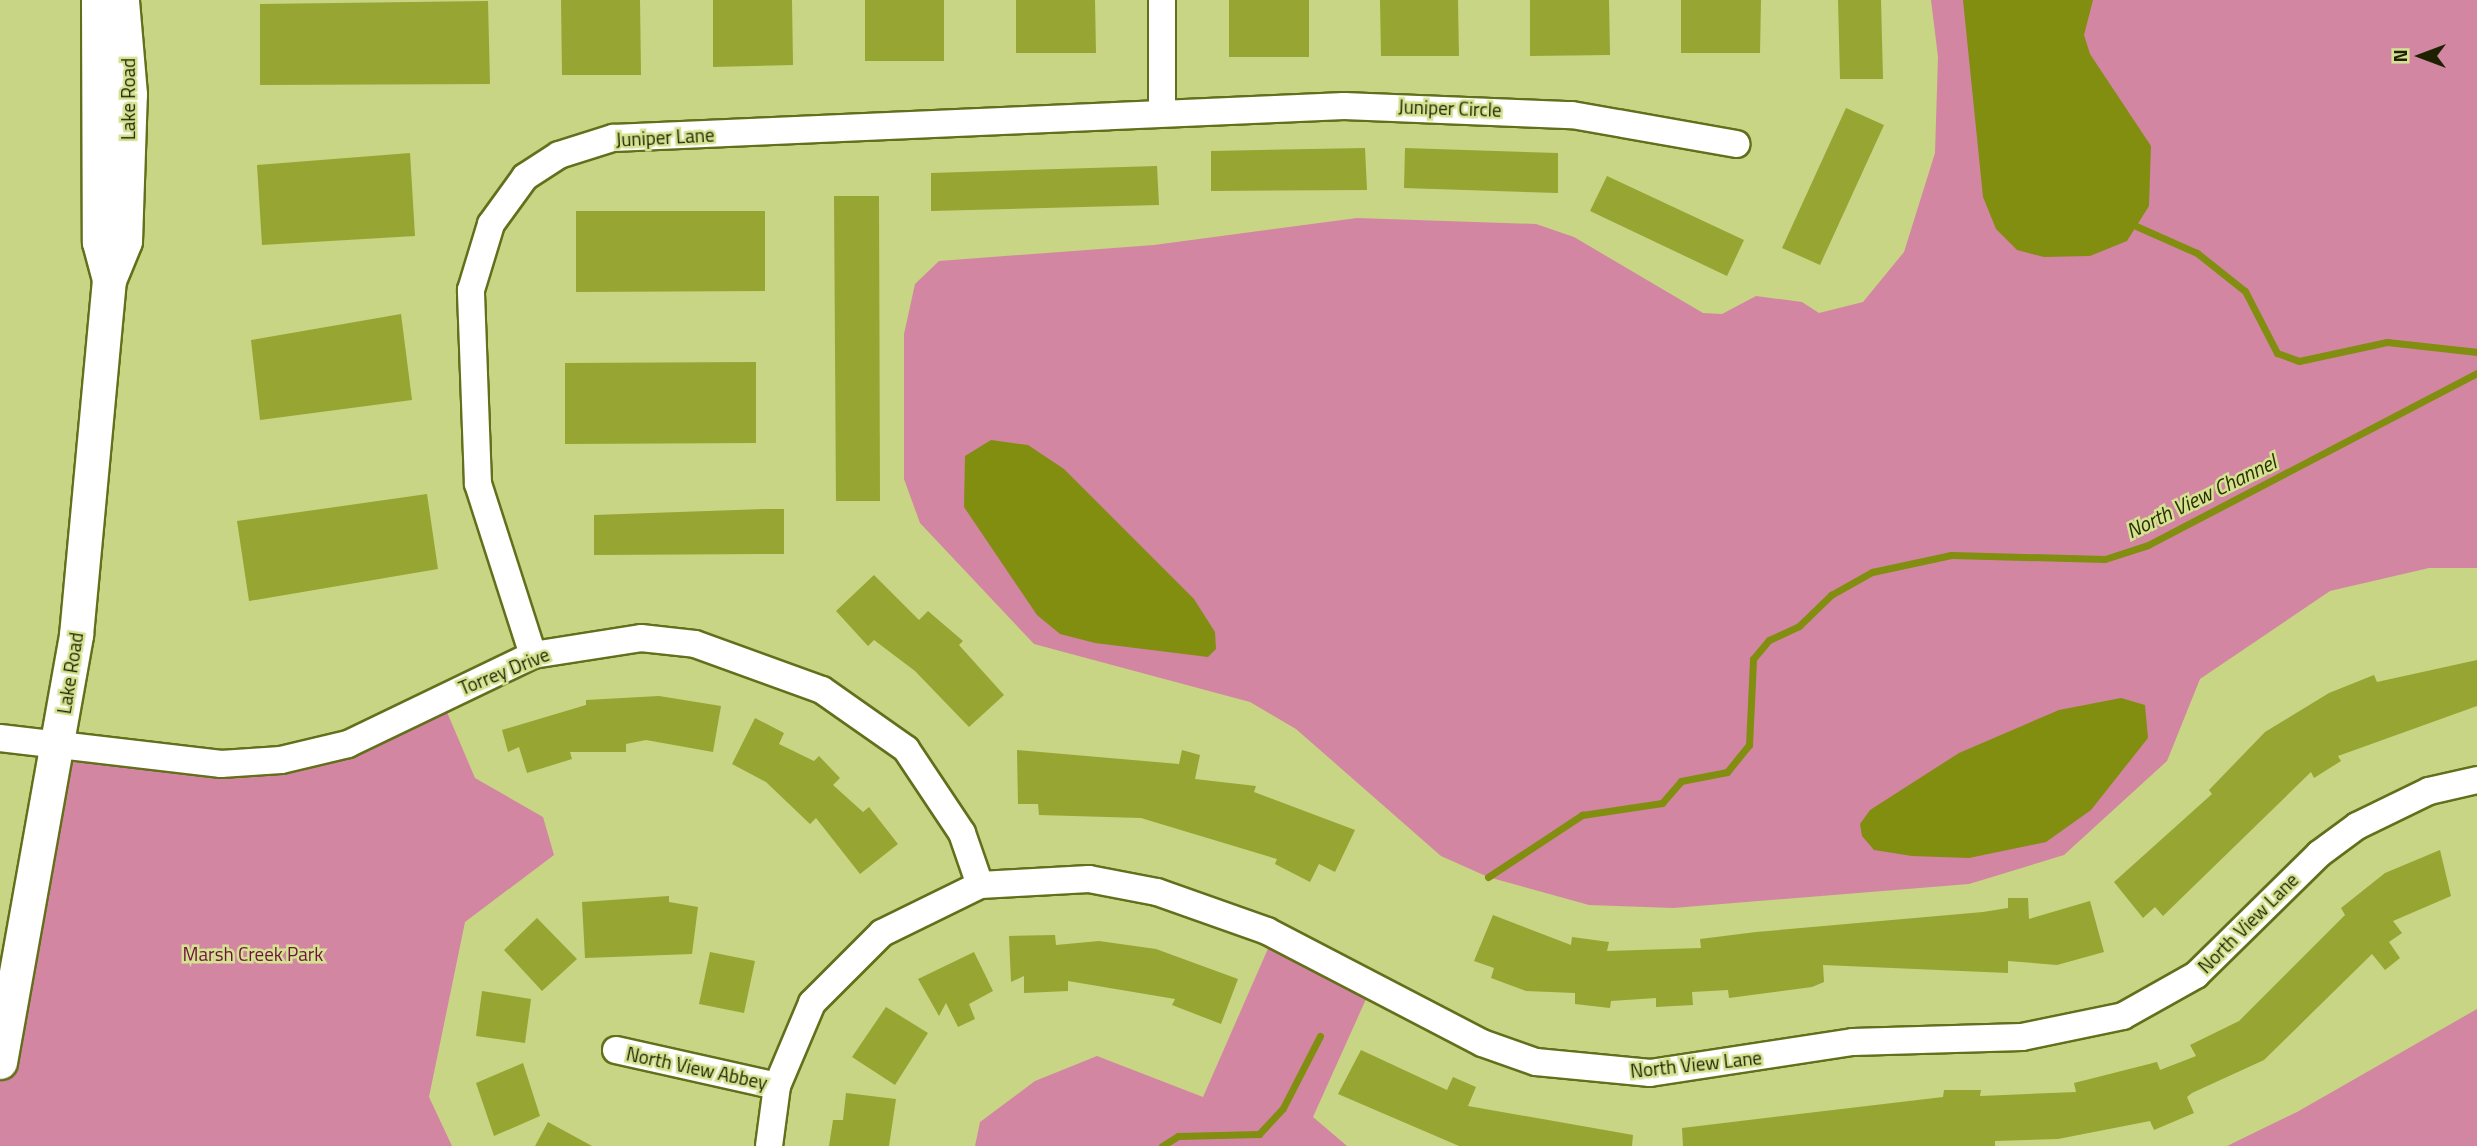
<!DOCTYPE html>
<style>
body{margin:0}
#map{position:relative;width:2477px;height:1146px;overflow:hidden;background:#c8d584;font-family:"Titillium Web",sans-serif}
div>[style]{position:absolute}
.green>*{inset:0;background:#d386a2}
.water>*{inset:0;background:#818e0f}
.stream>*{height:7px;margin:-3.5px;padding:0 3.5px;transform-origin:3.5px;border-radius:3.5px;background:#818e0f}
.building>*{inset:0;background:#97a533}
.roads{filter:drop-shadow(2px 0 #646f1b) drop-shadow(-2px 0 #646f1b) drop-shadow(0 2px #646f1b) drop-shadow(0 -2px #646f1b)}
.minor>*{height:26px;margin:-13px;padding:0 13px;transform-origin:13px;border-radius:13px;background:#fff}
.tertiary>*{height:33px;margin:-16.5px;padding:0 16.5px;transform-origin:16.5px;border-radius:16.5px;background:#fff}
span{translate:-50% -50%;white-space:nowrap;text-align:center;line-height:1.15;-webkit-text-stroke:5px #d5e291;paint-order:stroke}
.street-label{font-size:19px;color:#1d2101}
.park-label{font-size:19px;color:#711241}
.water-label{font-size:21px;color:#2b3001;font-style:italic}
.north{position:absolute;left:2386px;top:21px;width:70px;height:70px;-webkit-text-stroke:5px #d5e291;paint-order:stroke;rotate:270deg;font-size:19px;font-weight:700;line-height:28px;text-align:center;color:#1d2101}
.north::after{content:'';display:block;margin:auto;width:24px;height:32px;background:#1d2101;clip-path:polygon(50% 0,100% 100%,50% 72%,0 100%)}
</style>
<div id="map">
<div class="green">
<i style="clip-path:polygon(1931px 0,2477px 0,2477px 568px,2429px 568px,2330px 591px,2200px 679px,2167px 761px,2064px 855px,1969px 884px,1673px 908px,1589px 905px,1488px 877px,1441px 856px,1296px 729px,1250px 702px,1034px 644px,920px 523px,904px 479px,904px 334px,915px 284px,939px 261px,1154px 245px,1357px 218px,1536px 224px,1574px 237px,1703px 313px,1722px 314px,1756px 296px,1802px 302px,1819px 313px,1863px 302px,1904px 252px,1935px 153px,1938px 57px)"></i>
<i style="clip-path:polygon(441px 698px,475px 778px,543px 817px,554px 855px,465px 922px,429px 1097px,452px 1146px,0 1146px,0 1062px,58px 746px,281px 760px)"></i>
<i style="clip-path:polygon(1274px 935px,1371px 988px,1313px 1117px,1347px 1146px,975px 1146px,980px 1122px,1035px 1081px,1097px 1056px,1203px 1097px)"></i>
<i style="clip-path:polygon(2477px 1009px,2477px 1146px,2227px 1146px,2297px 1112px)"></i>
</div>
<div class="water">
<i style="clip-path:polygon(1963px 0,2093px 0,2084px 35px,2090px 54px,2151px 146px,2149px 206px,2127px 241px,2090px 256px,2044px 257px,2017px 250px,1996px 229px,1983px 197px)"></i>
<i style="clip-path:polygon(991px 440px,1028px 445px,1064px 469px,1194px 599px,1215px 632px,1216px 649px,1208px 657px,1095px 643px,1060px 634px,1037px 615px,964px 507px,965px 456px)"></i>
<i style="clip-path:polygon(2121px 698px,2145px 705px,2148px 738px,2091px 810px,2046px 842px,1969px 858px,1912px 856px,1874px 850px,1862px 836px,1860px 824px,1870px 810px,1959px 753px,2059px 710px)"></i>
</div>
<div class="stream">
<i style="left:2136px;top:226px;width:67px;rotate:23.9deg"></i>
<i style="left:2197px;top:253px;width:61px;rotate:38.4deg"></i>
<i style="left:2245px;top:291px;width:70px;rotate:62.7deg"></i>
<i style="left:2277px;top:353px;width:23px;rotate:20deg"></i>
<i style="left:2299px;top:361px;width:90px;rotate:-12.2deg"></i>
<i style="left:2387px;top:342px;width:91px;rotate:6.3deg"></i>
<i style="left:1488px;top:877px;width:113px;rotate:-33.4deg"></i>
<i style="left:1582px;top:815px;width:81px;rotate:-8.5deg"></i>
<i style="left:1662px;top:803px;width:29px;rotate:-49deg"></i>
<i style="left:1681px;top:781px;width:47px;rotate:-11.1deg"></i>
<i style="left:1727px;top:772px;width:35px;rotate:-51deg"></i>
<i style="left:1749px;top:745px;width:86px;rotate:-87.3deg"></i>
<i style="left:1753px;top:659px;width:25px;rotate:-50deg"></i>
<i style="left:1769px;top:640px;width:33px;rotate:-25deg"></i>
<i style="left:1799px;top:626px;width:45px;rotate:-44.1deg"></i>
<i style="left:1831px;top:595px;width:47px;rotate:-29.3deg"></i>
<i style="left:1872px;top:572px;width:81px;rotate:-12.1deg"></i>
<i style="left:1951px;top:555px;width:154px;rotate:1.5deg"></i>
<i style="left:2105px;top:559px;width:45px;rotate:-18deg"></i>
<i style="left:2148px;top:545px;width:371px;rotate:-27.6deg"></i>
<i style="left:1162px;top:1146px;width:19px;rotate:-32deg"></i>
<i style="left:1178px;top:1136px;width:81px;rotate:-1.4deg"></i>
<i style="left:1259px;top:1134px;width:35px;rotate:-47deg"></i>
<i style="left:1283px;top:1108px;width:81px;rotate:-62.8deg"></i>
</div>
<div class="building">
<i style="clip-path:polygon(561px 0,640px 0,641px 75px,562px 75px)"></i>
<i style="clip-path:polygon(713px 0,792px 0,793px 65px,713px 67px)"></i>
<i style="clip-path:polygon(865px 0,944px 0,944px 61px,865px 61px)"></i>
<i style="clip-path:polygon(1016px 0,1095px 0,1096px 53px,1016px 53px)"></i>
<i style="clip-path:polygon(1229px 0,1309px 0,1309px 57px,1229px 57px)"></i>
<i style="clip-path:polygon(1380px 0,1458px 0,1459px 56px,1381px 56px)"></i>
<i style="clip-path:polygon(1530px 0,1609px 0,1610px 55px,1530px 56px)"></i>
<i style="clip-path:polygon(1681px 0,1761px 0,1760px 53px,1681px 53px)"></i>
<i style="clip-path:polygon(1838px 0,1881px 0,1883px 79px,1840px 79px)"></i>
<i style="clip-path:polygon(488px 1px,490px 84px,260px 85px,260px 4px)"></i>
<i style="clip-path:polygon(1846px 108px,1884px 125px,1820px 265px,1782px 248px)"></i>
<i style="clip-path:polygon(1365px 148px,1367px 190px,1211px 191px,1211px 151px)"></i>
<i style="clip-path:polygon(1405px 148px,1558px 153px,1558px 193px,1404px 188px)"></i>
<i style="clip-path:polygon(410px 153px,415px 236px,262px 245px,257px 165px)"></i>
<i style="clip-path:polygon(1157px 166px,1159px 205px,931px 211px,931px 173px)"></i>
<i style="clip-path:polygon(1607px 176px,1744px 240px,1727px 276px,1590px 211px)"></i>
<i style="clip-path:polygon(834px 196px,879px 196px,880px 501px,836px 501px)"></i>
<i style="clip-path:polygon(576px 211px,765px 211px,765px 291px,576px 292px)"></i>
<i style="clip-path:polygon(401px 314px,412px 400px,260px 420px,251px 340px)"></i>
<i style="clip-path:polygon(756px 362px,756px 443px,565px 444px,565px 363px)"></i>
<i style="clip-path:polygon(427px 494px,438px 569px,249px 601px,237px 521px)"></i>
<i style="clip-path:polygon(765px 509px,784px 509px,784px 554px,594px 555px,594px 515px)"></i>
<i style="clip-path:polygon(874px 575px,919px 620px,928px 611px,963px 641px,959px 645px,1004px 695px,969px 727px,915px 671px,874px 640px,868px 646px,836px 611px)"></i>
<i style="clip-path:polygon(2477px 660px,2477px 706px,2338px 756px,2341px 761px,2314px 778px,2311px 772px,2163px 916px,2155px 907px,2143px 918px,2114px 882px,2212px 794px,2209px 790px,2265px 732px,2329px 693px,2374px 675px,2377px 682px)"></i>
<i style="clip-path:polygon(659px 696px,721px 706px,713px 752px,646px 740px,626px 744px,626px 752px,570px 752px,572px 759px,527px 773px,519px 747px,508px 752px,502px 730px,586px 705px,586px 700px)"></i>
<i style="clip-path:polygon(755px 718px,784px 733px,779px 744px,814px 761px,819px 756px,840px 778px,833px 785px,863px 812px,869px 807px,898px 844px,860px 874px,816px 818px,810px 824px,766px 782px,732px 764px)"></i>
<i style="clip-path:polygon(1017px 750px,1179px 764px,1182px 750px,1200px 755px,1195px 779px,1256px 786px,1254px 792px,1355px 830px,1335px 872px,1319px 864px,1310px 882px,1275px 864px,1277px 859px,1141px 818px,1039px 815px,1038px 804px,1018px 804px)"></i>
<i style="clip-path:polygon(2440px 850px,2451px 896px,2393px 921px,2402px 933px,2389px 942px,2400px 958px,2385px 970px,2372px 954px,2264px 1060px,2192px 1093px,2187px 1097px,2194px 1113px,2154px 1130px,2150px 1121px,2058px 1139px,1995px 1141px,1995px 1146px,1683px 1146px,1682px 1128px,1943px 1097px,1944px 1090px,1981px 1090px,1980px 1096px,2076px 1092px,2074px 1083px,2157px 1062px,2160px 1070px,2196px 1056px,2190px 1045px,2239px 1021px,2345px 915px,2341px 908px,2385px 873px)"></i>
<i style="clip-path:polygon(669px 896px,669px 902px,698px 907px,692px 954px,585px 958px,582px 902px)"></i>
<i style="clip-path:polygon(2008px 898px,2028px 898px,2029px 919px,2090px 901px,2104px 952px,2057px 965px,2008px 961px,2008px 973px,1823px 965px,1824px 982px,1812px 987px,1729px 998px,1728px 990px,1692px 992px,1693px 1005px,1656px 1007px,1656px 998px,1611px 1001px,1610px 1008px,1575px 1004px,1575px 993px,1526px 991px,1491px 978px,1494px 968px,1474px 961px,1493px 915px,1571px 945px,1572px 937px,1609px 942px,1607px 951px,1701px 948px,1700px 939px,1756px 932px,1983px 912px,2008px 908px)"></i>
<i style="clip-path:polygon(537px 918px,577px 959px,542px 991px,504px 950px)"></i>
<i style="clip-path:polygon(1055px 935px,1056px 945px,1099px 941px,1156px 949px,1238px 979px,1221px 1024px,1172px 1005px,1175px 999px,1068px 981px,1068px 991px,1024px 993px,1024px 976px,1011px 982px,1009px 936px)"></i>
<i style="clip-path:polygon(710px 952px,755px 961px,744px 1013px,699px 1004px)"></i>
<i style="clip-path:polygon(974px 952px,993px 991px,969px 1004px,975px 1019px,958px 1027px,946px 1003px,939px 1016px,918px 979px)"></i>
<i style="clip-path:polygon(482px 991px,531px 999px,525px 1043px,476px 1036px)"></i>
<i style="clip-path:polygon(886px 1007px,928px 1033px,895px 1085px,852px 1057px)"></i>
<i style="clip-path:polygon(1361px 1050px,1447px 1090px,1453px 1077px,1476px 1087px,1468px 1106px,1633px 1135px,1632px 1146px,1459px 1146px,1338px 1094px)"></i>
<i style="clip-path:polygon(523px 1063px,540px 1116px,494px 1136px,476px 1083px)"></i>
<i style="clip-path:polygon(846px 1093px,896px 1099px,889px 1146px,829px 1146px,833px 1120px,843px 1120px)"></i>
<i style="clip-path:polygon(548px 1122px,592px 1146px,535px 1146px)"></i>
</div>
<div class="roads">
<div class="minor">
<i style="left:1162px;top:0;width:113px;rotate:90deg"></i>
<i style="left:533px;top:655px;width:180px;rotate:-107.8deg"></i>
<i style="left:478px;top:484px;width:194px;rotate:-92.1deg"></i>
<i style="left:471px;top:290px;width:69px;rotate:-73.1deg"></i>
<i style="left:491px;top:224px;width:58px;rotate:-54.1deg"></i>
<i style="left:525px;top:177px;width:40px;rotate:-32.9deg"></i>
<i style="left:559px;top:155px;width:57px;rotate:-17.5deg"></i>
<i style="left:613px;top:138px;width:732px;rotate:-2.51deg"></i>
<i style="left:1344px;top:106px;width:228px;rotate:2.3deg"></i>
<i style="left:1572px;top:115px;width:167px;rotate:10deg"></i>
<i style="left:0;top:738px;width:223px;rotate:6.7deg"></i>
<i style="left:221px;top:764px;width:60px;rotate:-3.8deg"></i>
<i style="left:281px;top:760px;width:69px;rotate:-13.4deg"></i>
<i style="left:348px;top:744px;width:205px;rotate:-25.7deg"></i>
<i style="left:533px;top:655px;width:109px;rotate:-8.9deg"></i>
<i style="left:641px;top:638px;width:54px;rotate:6.3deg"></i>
<i style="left:695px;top:644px;width:135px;rotate:19.9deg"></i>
<i style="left:822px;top:690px;width:103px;rotate:35.1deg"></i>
<i style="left:906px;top:749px;width:101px;rotate:56.3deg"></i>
<i style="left:962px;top:833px;width:55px;rotate:70.9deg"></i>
<i style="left:616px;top:1050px;width:165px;rotate:12.6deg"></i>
<i style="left:769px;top:1146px;width:61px;rotate:-82.4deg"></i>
<i style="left:777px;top:1086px;width:90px;rotate:-67.1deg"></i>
<i style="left:812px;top:1003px;width:99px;rotate:-45deg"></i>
<i style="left:882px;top:933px;width:109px;rotate:-26.1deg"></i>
<i style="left:980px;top:885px;width:109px;rotate:-3.2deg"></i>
<i style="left:1089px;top:879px;width:69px;rotate:10.8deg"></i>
<i style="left:1157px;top:892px;width:117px;rotate:19.5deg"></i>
<i style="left:1267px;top:931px;width:242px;rotate:27.5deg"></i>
<i style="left:1482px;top:1043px;width:57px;rotate:19.4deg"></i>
<i style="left:1536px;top:1062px;width:115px;rotate:5.5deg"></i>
<i style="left:1650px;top:1073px;width:205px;rotate:-8.7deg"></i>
<i style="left:1853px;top:1042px;width:169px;rotate:-1.7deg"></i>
<i style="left:2022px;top:1037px;width:103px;rotate:-11.7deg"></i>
<i style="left:2123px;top:1016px;width:84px;rotate:-29.3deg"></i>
<i style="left:2196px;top:975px;width:173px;rotate:-44.5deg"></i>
<i style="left:2319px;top:854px;width:47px;rotate:-36.4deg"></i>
<i style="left:2357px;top:826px;width:80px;rotate:-25.9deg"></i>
<i style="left:2429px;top:791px;width:49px;rotate:-12.9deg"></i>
</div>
<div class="tertiary">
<i style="left:98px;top:0;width:242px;rotate:89.8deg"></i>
<i style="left:99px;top:242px;width:39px;rotate:75deg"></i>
<i style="left:0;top:1062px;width:434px;rotate:-79.9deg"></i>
<i style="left:76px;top:635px;width:357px;rotate:-84.7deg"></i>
<i style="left:109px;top:280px;width:42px;rotate:-67.7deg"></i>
<i style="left:125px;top:241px;width:147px;rotate:-88.1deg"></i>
<i style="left:130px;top:94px;width:94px;rotate:-94.9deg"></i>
</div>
</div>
<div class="street-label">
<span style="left:128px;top:99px;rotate:-90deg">Lake Road</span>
<span style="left:1450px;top:108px;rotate:2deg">Juniper Circle</span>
<span style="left:665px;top:137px;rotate:-3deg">Juniper Lane</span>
<span style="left:504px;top:671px;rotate:-22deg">Torrey Drive</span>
<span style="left:70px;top:673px;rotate:-81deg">Lake Road</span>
<span style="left:2248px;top:923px;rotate:-45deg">North View Lane</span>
<span style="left:1696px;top:1064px;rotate:-6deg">North View Lane</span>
<span style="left:697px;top:1068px;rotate:12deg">North View Abbey</span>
</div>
<div class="park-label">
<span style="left:253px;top:954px">Marsh Creek Park</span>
</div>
<div class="water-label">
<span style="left:2201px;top:496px;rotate:-26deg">North View Channel</span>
</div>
<div class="north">N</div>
</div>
